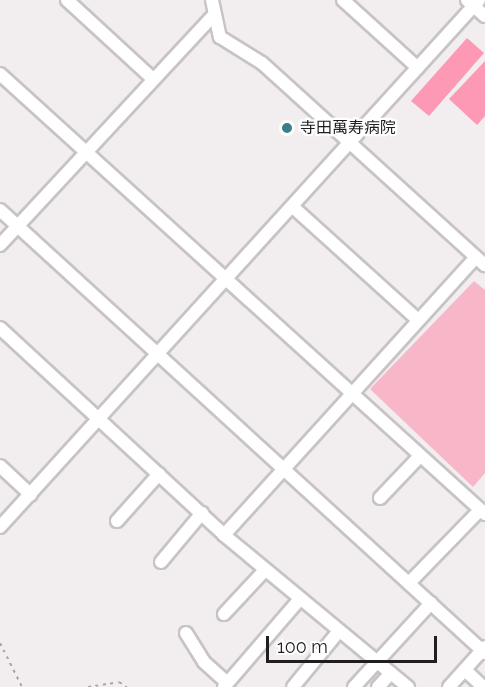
<!DOCTYPE html>
<meta charset="utf-8">
<style>
body{margin:0}
#map{position:relative;width:485px;height:687px;overflow:hidden;background:#f2edee;font-family:Raleway,"Noto Sans JP",sans-serif}
div>[style]{position:absolute}
.green>*{inset:0;background:#f8b7c8}
.stream>*{height:4px;margin:-2px;padding:0 2px;transform-origin:2px;border-radius:2px;background:#46b6be}
.building>*{inset:0;background:#fe99b5}
.path>*{height:2px;margin-top:-1px;transform-origin:0;background:repeating-linear-gradient(90deg,#a9a5a6 0 3px,transparent 0 7.5px)}
.roads{filter:drop-shadow(2px 0 #c8c3c4) drop-shadow(-2px 0 #c8c3c4) drop-shadow(0 2px #c8c3c4) drop-shadow(0 -2px #c8c3c4)}
.street>*{height:12px;margin:-6px;padding:0 6px;transform-origin:6px;border-radius:6px;background:#fff}
.dots>*{width:16px;height:16px;translate:-50% -50%;box-sizing:border-box;border:3px solid #fff;border-radius:50%}
span{translate:-50% -50%;white-space:nowrap;text-align:center;line-height:1.15;-webkit-text-stroke:4.5px #fff;paint-order:stroke}
.poi-label{font-size:16px;color:#201e1f}
.left{translate:0 -50%;text-align:left}
.scale{position:absolute;left:266px;top:636px;width:171px;height:27px;box-sizing:border-box;border:3px solid #201e1f;border-top:0;padding-left:8px;font-size:18px;line-height:21px;white-space:nowrap;color:#201e1f;-webkit-text-stroke:4px #fff;paint-order:stroke}
</style>
<div id="map">
<div class="green">
<i style="clip-path:polygon(474px 281px,485px 290px,485px 473px,473px 487px,370px 389px)"></i>
</div>
<div class="stream">
<i style="left:140px;top:449px;width:38px;rotate:42deg"></i>
</div>
<div class="building">
<i style="clip-path:polygon(467px 38px,484px 53px,429px 116px,411px 101px)"></i>
<i style="clip-path:polygon(485px 61px,485px 116px,477px 125px,449px 99px)"></i>
</div>
<div class="path">
<i style="left:0;top:643px;width:49px;rotate:63.4deg"></i>
<i style="left:88px;top:687px;width:31px;rotate:-9deg"></i>
<i style="left:119px;top:682px;width:9px;rotate:32deg"></i>
</div>
<div class="roads">
<div class="street">
<i style="left:67px;top:0;width:117px;rotate:42.6deg"></i>
<i style="left:212px;top:0;width:38px;rotate:78deg"></i>
<i style="left:220px;top:37px;width:49px;rotate:31.8deg"></i>
<i style="left:262px;top:63px;width:301px;rotate:42.2deg"></i>
<i style="left:343px;top:0;width:101px;rotate:42.2deg"></i>
<i style="left:467px;top:0;width:24px;rotate:42deg"></i>
<i style="left:0;top:74px;width:655px;rotate:42.21deg"></i>
<i style="left:293px;top:207px;width:167px;rotate:42.1deg"></i>
<i style="left:0;top:210px;width:657px;rotate:42.41deg"></i>
<i style="left:0;top:245px;width:313px;rotate:-47.1deg"></i>
<i style="left:0;top:328px;width:305px;rotate:42.7deg"></i>
<i style="left:224px;top:535px;width:239px;rotate:39.6deg"></i>
<i style="left:0;top:466px;width:42px;rotate:43.1deg"></i>
<i style="left:380px;top:498px;width:58px;rotate:-46.4deg"></i>
<i style="left:117px;top:521px;width:63px;rotate:-48.2deg"></i>
<i style="left:0;top:527px;width:712px;rotate:-47.73deg"></i>
<i style="left:224px;top:535px;width:375px;rotate:-47.8deg"></i>
<i style="left:161px;top:562px;width:64px;rotate:-50.1deg"></i>
<i style="left:409px;top:583px;width:102px;rotate:-45.8deg"></i>
<i style="left:224px;top:614px;width:60px;rotate:-47deg"></i>
<i style="left:186px;top:633px;width:34px;rotate:58deg"></i>
<i style="left:204px;top:662px;width:31px;rotate:42deg"></i>
<i style="left:465px;top:670px;width:25px;rotate:43deg"></i>
<i style="left:224px;top:687px;width:115px;rotate:-49.2deg"></i>
<i style="left:293px;top:687px;width:72px;rotate:-50.6deg"></i>
<i style="left:354px;top:687px;width:114px;rotate:-47.5deg"></i>
<i style="left:378px;top:687px;width:19px;rotate:-47deg"></i>
<i style="left:449px;top:687px;width:54px;rotate:-48deg"></i>
</div>
</div>
<div class="dots">
<i style="left:287px;top:128px;background:#388085"></i>
</div>
<div class="poi-label">
<span class="left" style="left:300px;top:128px">寺田萬寿病院</span>
</div>
<div class="scale">100 m</div>
</div>
